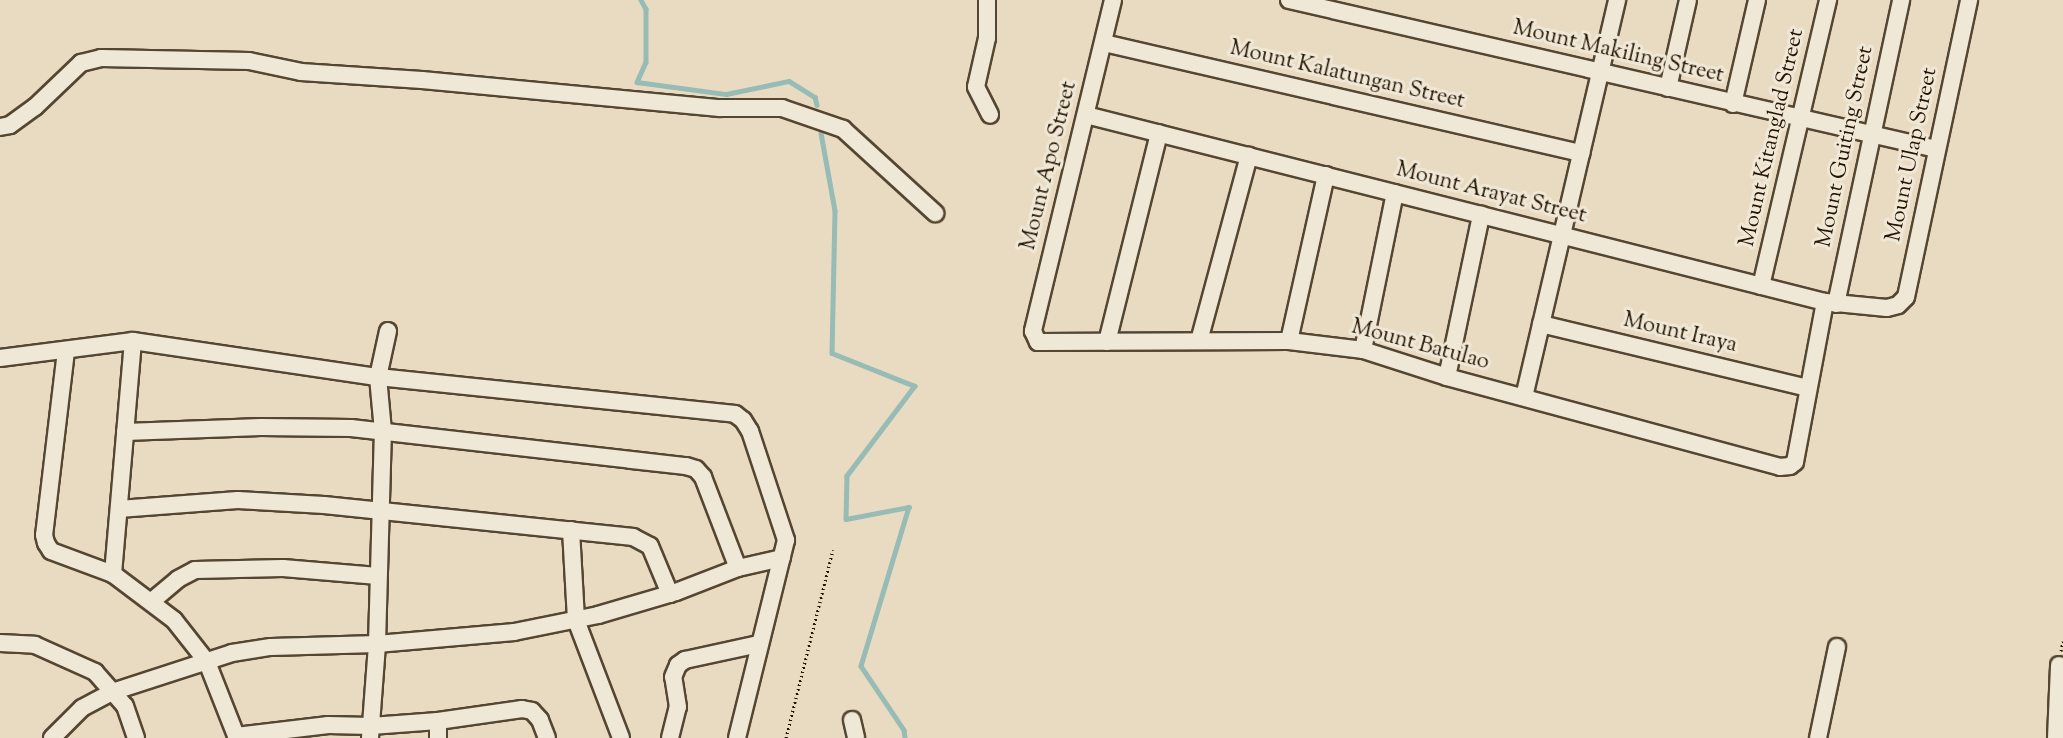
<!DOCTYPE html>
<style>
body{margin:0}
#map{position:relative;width:2063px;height:738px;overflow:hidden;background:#e8dbc2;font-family:"Sorts Mill Goudy",serif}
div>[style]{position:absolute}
.stream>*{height:4.5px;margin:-2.25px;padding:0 2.25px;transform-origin:2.25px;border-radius:2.25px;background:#97bbb5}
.path>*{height:3px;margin-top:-1.5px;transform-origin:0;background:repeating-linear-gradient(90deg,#241401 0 1.5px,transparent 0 4.5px)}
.roads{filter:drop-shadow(2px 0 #554631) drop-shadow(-2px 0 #554631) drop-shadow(0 2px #554631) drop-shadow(0 -2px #554631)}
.minor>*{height:16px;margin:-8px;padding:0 8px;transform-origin:8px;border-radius:8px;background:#f0e8d7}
span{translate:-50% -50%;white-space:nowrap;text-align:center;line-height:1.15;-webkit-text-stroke:6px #f0e8d7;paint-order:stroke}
.street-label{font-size:22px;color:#241401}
</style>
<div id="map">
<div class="stream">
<i style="left:641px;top:0;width:10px;rotate:61deg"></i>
<i style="left:646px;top:9px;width:53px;rotate:90deg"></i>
<i style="left:646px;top:62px;width:22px;rotate:114deg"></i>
<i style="left:637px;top:82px;width:90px;rotate:7.7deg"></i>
<i style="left:726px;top:94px;width:64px;rotate:-11.7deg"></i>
<i style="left:789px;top:81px;width:31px;rotate:32deg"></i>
<i style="left:815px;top:97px;width:8px;rotate:76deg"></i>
<i style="left:821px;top:133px;width:79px;rotate:79.8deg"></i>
<i style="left:835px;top:211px;width:142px;rotate:91.2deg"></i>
<i style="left:832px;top:353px;width:89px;rotate:21.7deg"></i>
<i style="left:915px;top:386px;width:113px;rotate:127.1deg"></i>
<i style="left:847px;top:476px;width:43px;rotate:91.3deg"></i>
<i style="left:846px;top:519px;width:64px;rotate:-10.8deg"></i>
<i style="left:909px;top:507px;width:166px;rotate:106.8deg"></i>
<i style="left:861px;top:666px;width:77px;rotate:56.1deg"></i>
<i style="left:904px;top:730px;width:8px;rotate:83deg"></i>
</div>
<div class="path">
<i style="left:2061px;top:651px;width:10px;rotate:-79deg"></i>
<i style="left:786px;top:738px;width:194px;rotate:-76deg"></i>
</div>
<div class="roads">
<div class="minor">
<i style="left:987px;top:0;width:38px;rotate:90deg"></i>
<i style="left:987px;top:38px;width:50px;rotate:102.7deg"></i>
<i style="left:976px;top:87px;width:31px;rotate:63deg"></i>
<i style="left:1113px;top:0;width:341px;rotate:103.6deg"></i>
<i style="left:1033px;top:331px;width:12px;rotate:66deg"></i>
<i style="left:1038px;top:342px;width:251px;rotate:-0.2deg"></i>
<i style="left:1289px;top:341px;width:75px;rotate:6.9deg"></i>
<i style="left:1363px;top:350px;width:88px;rotate:17.8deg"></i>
<i style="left:1447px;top:377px;width:345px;rotate:15.1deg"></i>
<i style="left:1780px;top:467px;width:10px;rotate:-6deg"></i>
<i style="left:1790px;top:466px;width:6px;rotate:-39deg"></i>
<i style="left:1795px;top:462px;width:163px;rotate:-79.4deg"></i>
<i style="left:1289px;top:0;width:664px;rotate:12.97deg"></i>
<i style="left:1104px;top:43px;width:490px;rotate:13deg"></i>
<i style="left:1668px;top:88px;width:90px;rotate:-77.2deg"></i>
<i style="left:1733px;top:104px;width:107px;rotate:-77deg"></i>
<i style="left:1086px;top:115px;width:762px;rotate:14.2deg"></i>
<i style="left:1825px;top:302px;width:62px;rotate:5.5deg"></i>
<i style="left:1887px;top:308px;width:11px;rotate:-15deg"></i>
<i style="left:1898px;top:305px;width:11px;rotate:-45deg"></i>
<i style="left:1906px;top:297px;width:304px;rotate:-78deg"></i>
<i style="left:0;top:127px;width:10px;rotate:-11deg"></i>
<i style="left:10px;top:125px;width:31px;rotate:-36deg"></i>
<i style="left:35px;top:107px;width:64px;rotate:-43.7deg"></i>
<i style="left:81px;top:63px;width:21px;rotate:-14deg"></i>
<i style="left:101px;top:58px;width:148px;rotate:1.2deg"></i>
<i style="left:249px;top:61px;width:53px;rotate:11.9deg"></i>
<i style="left:301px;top:72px;width:121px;rotate:3.8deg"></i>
<i style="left:422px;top:80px;width:299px;rotate:5.4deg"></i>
<i style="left:720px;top:108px;width:62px"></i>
<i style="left:782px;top:108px;width:65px;rotate:19deg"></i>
<i style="left:843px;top:129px;width:125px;rotate:42.4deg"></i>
<i style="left:1761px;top:286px;width:294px;rotate:-76.8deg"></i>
<i style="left:1836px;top:304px;width:311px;rotate:-77.9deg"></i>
<i style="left:1541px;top:324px;width:274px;rotate:13.5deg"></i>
<i style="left:1199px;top:341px;width:192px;rotate:-74.9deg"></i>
<i style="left:1289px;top:341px;width:170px;rotate:-77.4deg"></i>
<i style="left:1107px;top:342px;width:215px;rotate:-76deg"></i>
<i style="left:1363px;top:350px;width:160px;rotate:-78.5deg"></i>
<i style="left:66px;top:351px;width:185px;rotate:96.8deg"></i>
<i style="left:44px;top:535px;width:8px;rotate:76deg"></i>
<i style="left:46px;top:543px;width:9px;rotate:58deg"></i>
<i style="left:51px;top:551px;width:66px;rotate:20.4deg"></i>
<i style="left:113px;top:574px;width:76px;rotate:37deg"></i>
<i style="left:174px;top:620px;width:53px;rotate:51.8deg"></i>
<i style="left:207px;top:662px;width:82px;rotate:68.5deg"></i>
<i style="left:0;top:358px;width:134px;rotate:-7.3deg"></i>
<i style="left:133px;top:341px;width:248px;rotate:8.4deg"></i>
<i style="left:378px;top:377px;width:359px;rotate:5.9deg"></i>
<i style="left:735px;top:414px;width:10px;rotate:37deg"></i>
<i style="left:743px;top:420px;width:13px;rotate:58deg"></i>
<i style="left:750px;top:431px;width:115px;rotate:71.7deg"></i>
<i style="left:786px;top:540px;width:204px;rotate:103.9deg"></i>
<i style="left:1447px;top:377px;width:166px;rotate:-78.1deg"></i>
<i style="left:1524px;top:397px;width:408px;rotate:-76.8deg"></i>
<i style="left:125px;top:432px;width:136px;rotate:-2.1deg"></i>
<i style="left:261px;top:427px;width:90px;rotate:0.6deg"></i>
<i style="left:351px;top:428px;width:337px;rotate:6.5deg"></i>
<i style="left:686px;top:466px;width:10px;rotate:17deg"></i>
<i style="left:696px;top:469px;width:11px;rotate:49deg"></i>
<i style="left:703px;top:477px;width:97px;rotate:69deg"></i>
<i style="left:119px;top:509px;width:119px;rotate:-4.3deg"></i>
<i style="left:238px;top:500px;width:86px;rotate:3.3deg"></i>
<i style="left:324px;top:505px;width:311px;rotate:5.9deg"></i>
<i style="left:633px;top:537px;width:19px;rotate:28deg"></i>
<i style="left:650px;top:546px;width:52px;rotate:67.4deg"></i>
<i style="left:571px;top:530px;width:90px;rotate:86.8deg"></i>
<i style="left:576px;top:620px;width:126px;rotate:69.1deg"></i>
<i style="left:113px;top:574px;width:234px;rotate:-85.1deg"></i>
<i style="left:152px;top:601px;width:34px;rotate:-40deg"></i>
<i style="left:178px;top:579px;width:19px;rotate:-28deg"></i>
<i style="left:195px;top:570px;width:88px;rotate:-1.3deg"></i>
<i style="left:283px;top:568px;width:95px;rotate:4.8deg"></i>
<i style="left:0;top:643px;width:35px;rotate:3deg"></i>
<i style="left:35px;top:645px;width:66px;rotate:24.2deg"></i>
<i style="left:95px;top:672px;width:45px;rotate:48.6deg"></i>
<i style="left:125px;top:706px;width:34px;rotate:71deg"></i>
<i style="left:852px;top:720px;width:18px;rotate:77deg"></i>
<i style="left:438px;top:721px;width:17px;rotate:90deg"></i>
<i style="left:236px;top:736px;width:93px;rotate:-6.8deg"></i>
<i style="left:328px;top:725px;width:43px;rotate:1.3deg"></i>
<i style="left:371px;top:726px;width:67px;rotate:-4.3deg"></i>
<i style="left:438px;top:721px;width:85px;rotate:-8.1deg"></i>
<i style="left:522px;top:709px;width:10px;rotate:11deg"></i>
<i style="left:532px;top:711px;width:12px;rotate:48deg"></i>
<i style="left:540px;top:720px;width:19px;rotate:69deg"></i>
<i style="left:52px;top:738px;width:42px;rotate:-45deg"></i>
<i style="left:82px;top:708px;width:34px;rotate:-28deg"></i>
<i style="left:112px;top:692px;width:126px;rotate:-18deg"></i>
<i style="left:232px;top:653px;width:39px;rotate:-9deg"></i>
<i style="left:271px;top:647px;width:106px;rotate:-1.6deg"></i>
<i style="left:377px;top:644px;width:138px;rotate:-5deg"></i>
<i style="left:514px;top:632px;width:86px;rotate:-11.4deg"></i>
<i style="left:598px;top:615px;width:81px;rotate:-16.4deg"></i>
<i style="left:676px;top:592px;width:66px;rotate:-21.2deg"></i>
<i style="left:738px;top:568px;width:45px;rotate:-12.8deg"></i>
<i style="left:370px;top:738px;width:94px;rotate:-85.7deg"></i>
<i style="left:377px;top:644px;width:213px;rotate:-88.4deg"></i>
<i style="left:383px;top:431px;width:54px;rotate:-95.3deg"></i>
<i style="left:378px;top:377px;width:47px;rotate:-77.7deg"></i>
<i style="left:670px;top:738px;width:32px;rotate:-76deg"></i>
<i style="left:678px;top:707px;width:30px;rotate:-99deg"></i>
<i style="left:673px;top:677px;width:13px;rotate:-67deg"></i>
<i style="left:678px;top:665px;width:9px;rotate:-36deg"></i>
<i style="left:685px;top:660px;width:76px;rotate:-12.2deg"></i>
<i style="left:1818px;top:738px;width:93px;rotate:-78.2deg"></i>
<i style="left:2056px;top:738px;width:73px;rotate:-87.6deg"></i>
</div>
</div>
<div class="street-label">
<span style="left:1618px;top:53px;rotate:13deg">Mount Makiling Street</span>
<span style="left:1347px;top:76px;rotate:13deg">Mount Kalatungan Street</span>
<span style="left:1773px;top:138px;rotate:-77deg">Mount Kitanglad Street</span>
<span style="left:1846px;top:147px;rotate:-78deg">Mount Guiting Street</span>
<span style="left:1913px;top:155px;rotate:-78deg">Mount Ulap Street</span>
<span style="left:1050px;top:166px;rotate:-76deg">Mount Apo Street</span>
<span style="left:1491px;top:194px;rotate:14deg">Mount Arayat Street</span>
<span style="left:1680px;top:334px;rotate:13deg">Mount Iraya</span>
<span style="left:1420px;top:346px;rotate:15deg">Mount Batulao</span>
</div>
</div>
